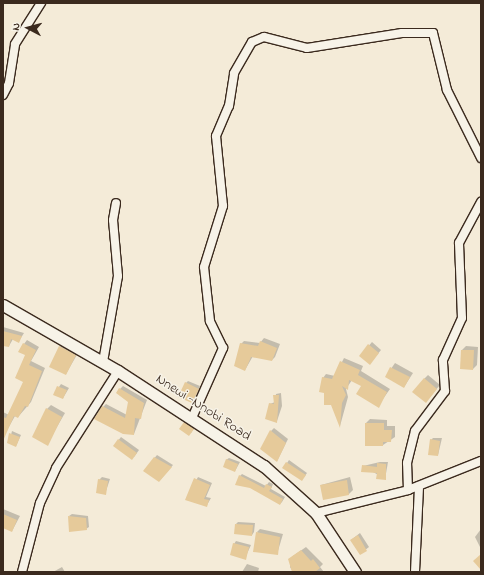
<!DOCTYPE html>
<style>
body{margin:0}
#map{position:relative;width:484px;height:575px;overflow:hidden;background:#f4ebd8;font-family:"Indie Flower",sans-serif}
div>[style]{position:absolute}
.shadow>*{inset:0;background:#0003}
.building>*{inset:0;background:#e6ca9a}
.roads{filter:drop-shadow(1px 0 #3b2a1e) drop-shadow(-1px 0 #3b2a1e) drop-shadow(0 1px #3b2a1e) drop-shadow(0 -1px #3b2a1e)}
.street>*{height:8px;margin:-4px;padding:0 4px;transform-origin:4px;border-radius:4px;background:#f7f3e8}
.secondary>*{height:11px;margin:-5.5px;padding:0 5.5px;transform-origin:5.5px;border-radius:5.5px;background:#f7f3e8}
span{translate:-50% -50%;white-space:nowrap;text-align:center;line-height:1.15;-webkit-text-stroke:3px #f7f3e8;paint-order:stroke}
.street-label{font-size:14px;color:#3b2a1e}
.frame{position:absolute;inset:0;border:4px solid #3b2a1e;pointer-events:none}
.north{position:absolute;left:8px;top:8px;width:40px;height:40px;-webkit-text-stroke:3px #f7f3e8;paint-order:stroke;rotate:276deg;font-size:11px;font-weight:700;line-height:16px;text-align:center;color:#3b2a1e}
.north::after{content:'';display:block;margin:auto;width:14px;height:18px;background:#3b2a1e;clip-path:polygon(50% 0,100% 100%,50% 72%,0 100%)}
</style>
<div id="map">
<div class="shadow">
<i style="clip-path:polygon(3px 327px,24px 333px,19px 341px,13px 339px,9px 346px,3px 345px)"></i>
<i style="clip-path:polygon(264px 338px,280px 344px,275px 357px,272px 360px,253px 356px,245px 370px,241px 344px,244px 341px,260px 343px)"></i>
<i style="clip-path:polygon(27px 340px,39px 347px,31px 361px,45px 368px,31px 402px,18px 417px,15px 416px,6px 432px,3px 431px,3px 412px,9px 415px,24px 381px,27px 355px,24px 344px)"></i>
<i style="clip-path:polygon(372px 342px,381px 350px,372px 361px,360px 356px)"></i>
<i style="clip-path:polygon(63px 343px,79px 351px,66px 374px,60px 346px)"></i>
<i style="clip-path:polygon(466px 346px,478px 347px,477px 365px,473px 369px,462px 350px)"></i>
<i style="clip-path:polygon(344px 358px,363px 366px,361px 371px,390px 389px,378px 406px,363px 385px,352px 380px,346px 389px,348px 397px,340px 426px,323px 378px,326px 374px,335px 376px)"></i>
<i style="clip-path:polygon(395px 363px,413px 373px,404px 387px,386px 376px)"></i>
<i style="clip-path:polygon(428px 375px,440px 385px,429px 398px,424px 379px)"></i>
<i style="clip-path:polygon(188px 381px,200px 386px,194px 400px,186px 383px)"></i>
<i style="clip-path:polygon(61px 384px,69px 388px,63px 398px,54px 394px)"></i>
<i style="clip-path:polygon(123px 386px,147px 400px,134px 434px,103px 407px,106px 404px,127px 415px,129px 402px,120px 389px)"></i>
<i style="clip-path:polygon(281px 393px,282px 406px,277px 421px,270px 404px,275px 402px,276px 394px)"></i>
<i style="clip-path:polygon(51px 405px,65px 413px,47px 444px,47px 409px)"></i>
<i style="clip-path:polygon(370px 419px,387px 420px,387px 426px,395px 426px,395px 437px,383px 445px,366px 423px)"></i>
<i style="clip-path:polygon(187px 421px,195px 427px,191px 433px,185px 423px)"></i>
<i style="clip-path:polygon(274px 428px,288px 439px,277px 461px,271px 431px)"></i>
<i style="clip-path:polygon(12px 431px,21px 435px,16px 446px,9px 443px)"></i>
<i style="clip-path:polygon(121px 437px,139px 450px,134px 457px,114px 446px)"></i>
<i style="clip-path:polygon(433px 438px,442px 438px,438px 455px,431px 440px)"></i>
<i style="clip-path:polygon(157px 455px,173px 465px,161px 479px,144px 471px)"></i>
<i style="clip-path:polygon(229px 458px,240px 462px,235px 471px,226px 460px)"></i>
<i style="clip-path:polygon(289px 460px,307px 473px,304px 477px,287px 463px)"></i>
<i style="clip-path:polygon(380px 462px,388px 462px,385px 479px,363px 466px)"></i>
<i style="clip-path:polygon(242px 474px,266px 486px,269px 482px,273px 484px,271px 489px,285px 497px,282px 502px,280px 504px,240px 476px)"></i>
<i style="clip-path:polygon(102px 477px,110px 479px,105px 494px,99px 480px)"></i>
<i style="clip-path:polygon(198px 477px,212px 483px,206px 497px,211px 498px,207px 505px,186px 499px)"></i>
<i style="clip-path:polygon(350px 477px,353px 490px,349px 494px,321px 485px)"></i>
<i style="clip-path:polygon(3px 509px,20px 516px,12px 531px,3px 527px)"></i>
<i style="clip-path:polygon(72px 514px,88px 516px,89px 527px,86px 529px,69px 516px)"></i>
<i style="clip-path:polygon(238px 522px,255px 523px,254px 532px,252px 535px,236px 524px)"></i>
<i style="clip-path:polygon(260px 529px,283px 534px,277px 554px,257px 532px)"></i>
<i style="clip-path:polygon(481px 529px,481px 549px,475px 537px)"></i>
<i style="clip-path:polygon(360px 533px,369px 547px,360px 554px,351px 540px)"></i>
<i style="clip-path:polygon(236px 541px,251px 545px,245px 558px,234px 544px)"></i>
<i style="clip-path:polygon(306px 547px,323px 564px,320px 567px,324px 572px,293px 572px,290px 567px,293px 556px)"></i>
<i style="clip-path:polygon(247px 564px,259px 568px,258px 572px,242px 572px)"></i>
<i style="clip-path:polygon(62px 567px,65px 572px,53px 572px)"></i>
</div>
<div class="building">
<i style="clip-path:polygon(3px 331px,22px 336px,19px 343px,11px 339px,9px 347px,3px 346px)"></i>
<i style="clip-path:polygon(260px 341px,277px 348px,272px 361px,251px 357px,245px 371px,234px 366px,240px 343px,258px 346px)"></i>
<i style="clip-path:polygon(23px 343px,36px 350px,29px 365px,42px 371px,28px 407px,25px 406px,18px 418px,14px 416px,3px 441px,3px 417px,6px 418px,23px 382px,15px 378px,25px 355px,18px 352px)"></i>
<i style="clip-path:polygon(368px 344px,379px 353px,370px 365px,359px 356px)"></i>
<i style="clip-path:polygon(59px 346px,76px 355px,66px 375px,49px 367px)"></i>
<i style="clip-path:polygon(461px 350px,474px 350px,473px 370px,460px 369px)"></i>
<i style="clip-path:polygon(340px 361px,360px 370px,358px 375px,387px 392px,379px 408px,356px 394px,361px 386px,349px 380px,348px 390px,342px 386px,346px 395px,342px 403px,340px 428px,331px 405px,324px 405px,324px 393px,319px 392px,322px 377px,332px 379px)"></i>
<i style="clip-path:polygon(390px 367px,410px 377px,404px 388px,385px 377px)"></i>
<i style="clip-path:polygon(424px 378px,437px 389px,426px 403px,412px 392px)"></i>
<i style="clip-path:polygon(185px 382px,199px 389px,192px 403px,178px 397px)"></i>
<i style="clip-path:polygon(57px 386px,67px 390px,63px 399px,53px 395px)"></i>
<i style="clip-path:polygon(119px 388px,144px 403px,141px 419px,135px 418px,134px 435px,123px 434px,94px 419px,102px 406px,125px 418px,128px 402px,116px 393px)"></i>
<i style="clip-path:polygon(273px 395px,279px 395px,277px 423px,265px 419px,269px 403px,274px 404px)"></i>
<i style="clip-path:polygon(46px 408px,62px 417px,48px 446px,32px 437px)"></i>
<i style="clip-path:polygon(184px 422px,194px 429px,189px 436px,179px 429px)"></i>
<i style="clip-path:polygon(365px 423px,384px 423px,384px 430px,392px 430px,391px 442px,383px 442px,383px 446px,365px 446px)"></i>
<i style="clip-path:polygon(270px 430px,286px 443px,277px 462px,260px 449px)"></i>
<i style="clip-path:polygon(9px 433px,20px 437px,16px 447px,7px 443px)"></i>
<i style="clip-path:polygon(118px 439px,137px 453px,132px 460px,113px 446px)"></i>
<i style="clip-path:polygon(430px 439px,440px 441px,438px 456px,428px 455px)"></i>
<i style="clip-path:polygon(154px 457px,172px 467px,159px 482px,143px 471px)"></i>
<i style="clip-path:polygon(226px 459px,238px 464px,235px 472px,223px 467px)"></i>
<i style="clip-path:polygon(286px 462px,306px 475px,302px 481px,282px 468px)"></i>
<i style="clip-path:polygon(377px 463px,386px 464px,386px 480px,376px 479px,377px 473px,361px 472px,362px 465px,377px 467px)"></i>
<i style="clip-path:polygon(239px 475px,264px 488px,266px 484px,272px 487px,269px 491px,283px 499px,280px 505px,250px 488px,235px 485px)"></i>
<i style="clip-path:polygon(194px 478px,210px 485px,204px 499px,209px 500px,207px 507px,185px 500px)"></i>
<i style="clip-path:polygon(98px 479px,108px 481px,106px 495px,96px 493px)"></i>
<i style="clip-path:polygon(347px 480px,349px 495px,323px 500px,320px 485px)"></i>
<i style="clip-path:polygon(3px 514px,17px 520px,12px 532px,3px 528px)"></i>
<i style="clip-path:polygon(68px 516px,86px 518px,87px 530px,69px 532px)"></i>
<i style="clip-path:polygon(235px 524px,253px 525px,252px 536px,234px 534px)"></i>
<i style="clip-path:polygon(256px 532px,280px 537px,278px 555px,253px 552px)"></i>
<i style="clip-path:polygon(358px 535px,367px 551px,360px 555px,350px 540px)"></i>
<i style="clip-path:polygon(233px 543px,249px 547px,246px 560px,230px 555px)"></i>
<i style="clip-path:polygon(301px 550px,311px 561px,313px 559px,320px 568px,315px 572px,292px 572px,288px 559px)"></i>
<i style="clip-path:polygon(481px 554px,481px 570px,473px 561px)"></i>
</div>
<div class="roads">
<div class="street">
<i style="left:3px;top:95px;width:13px;rotate:-63deg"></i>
<i style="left:9px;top:83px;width:39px;rotate:-81deg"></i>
<i style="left:15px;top:44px;width:49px;rotate:-57.6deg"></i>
<i style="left:103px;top:362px;width:87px;rotate:-80.1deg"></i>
<i style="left:118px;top:276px;width:56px;rotate:-95.1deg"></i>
<i style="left:113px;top:220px;width:17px;rotate:-80deg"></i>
<i style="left:192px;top:418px;width:77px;rotate:-66.1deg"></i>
<i style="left:223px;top:348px;width:30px;rotate:-116deg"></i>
<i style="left:210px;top:321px;width:54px;rotate:-96.3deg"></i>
<i style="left:204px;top:267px;width:64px;rotate:-72.7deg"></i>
<i style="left:223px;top:206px;width:70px;rotate:-95.7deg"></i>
<i style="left:216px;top:136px;width:33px;rotate:-67deg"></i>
<i style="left:229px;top:106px;width:33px;rotate:-81deg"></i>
<i style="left:234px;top:73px;width:36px;rotate:-60deg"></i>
<i style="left:252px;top:42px;width:13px;rotate:-23deg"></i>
<i style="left:264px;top:37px;width:44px;rotate:14.3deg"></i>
<i style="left:307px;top:48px;width:96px;rotate:-9deg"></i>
<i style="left:402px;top:33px;width:31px"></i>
<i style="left:433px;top:33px;width:59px;rotate:76.2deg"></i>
<i style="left:447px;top:90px;width:76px;rotate:63.4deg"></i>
<i style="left:408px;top:490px;width:27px;rotate:-92deg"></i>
<i style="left:407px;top:463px;width:33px;rotate:-76deg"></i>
<i style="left:415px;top:431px;width:50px;rotate:-53.1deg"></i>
<i style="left:445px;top:391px;width:31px;rotate:-94deg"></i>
<i style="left:443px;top:360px;width:46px;rotate:-65.7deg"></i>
<i style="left:462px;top:318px;width:75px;rotate:-92.3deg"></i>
<i style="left:459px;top:243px;width:47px;rotate:-61.8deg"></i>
<i style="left:316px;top:513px;width:95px;rotate:-14deg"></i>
<i style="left:408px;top:490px;width:79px;rotate:-21.7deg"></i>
<i style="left:22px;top:572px;width:71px;rotate:-75.4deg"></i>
<i style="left:40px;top:503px;width:38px;rotate:-65deg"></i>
<i style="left:56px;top:468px;width:115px;rotate:-57.4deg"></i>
<i style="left:415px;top:572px;width:86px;rotate:-87.3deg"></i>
</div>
<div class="secondary">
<i style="left:3px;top:305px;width:133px;rotate:29.9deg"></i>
<i style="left:118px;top:371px;width:174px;rotate:33.1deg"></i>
<i style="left:264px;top:466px;width:70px;rotate:42.1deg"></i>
<i style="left:316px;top:513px;width:71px;rotate:56.5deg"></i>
</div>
</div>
<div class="street-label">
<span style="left:203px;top:408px;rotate:33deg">Nnewi -Nnobi Road</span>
</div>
<div class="frame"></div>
<div class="north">N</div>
</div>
